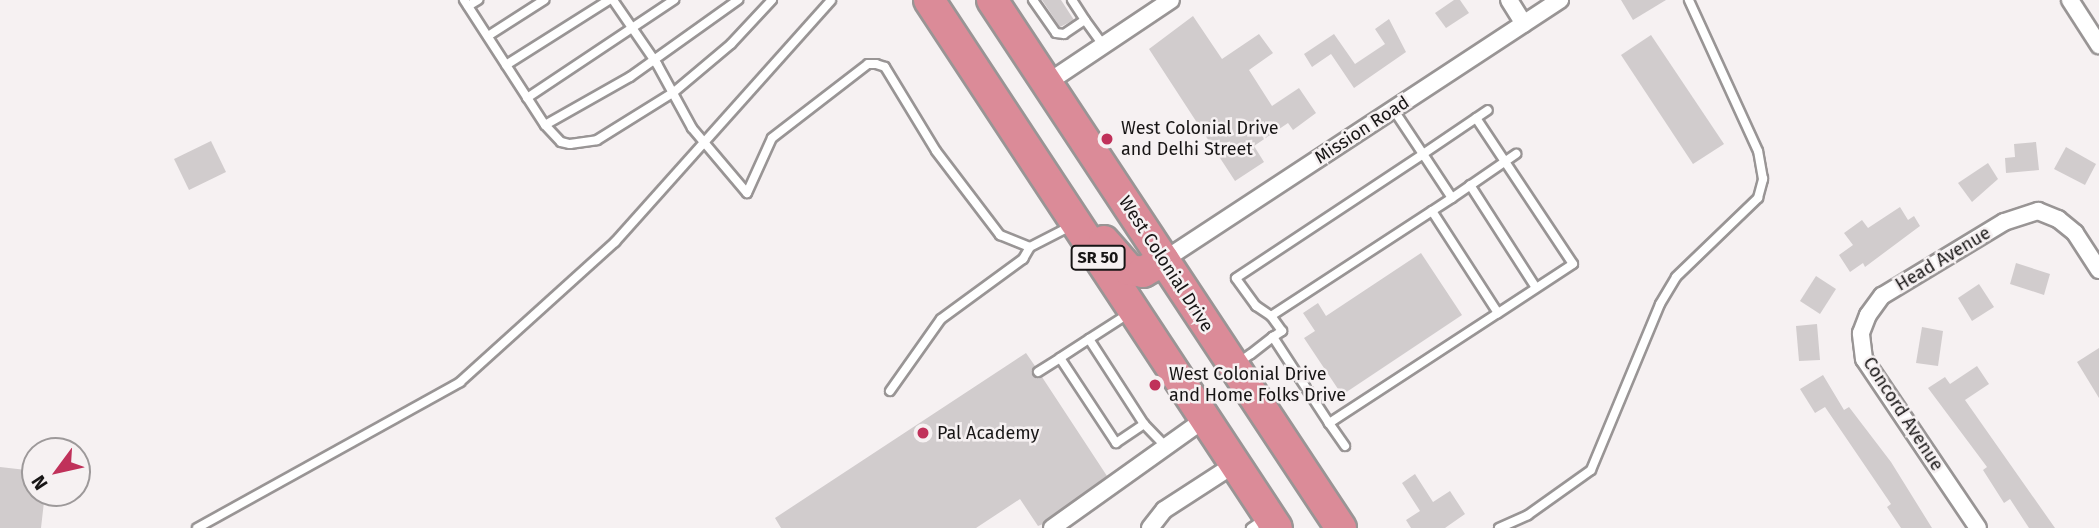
<!DOCTYPE html>
<style>
body{margin:0}
#map{position:relative;width:2099px;height:528px;overflow:hidden;background:#f6f1f2;font-family:"Fira Sans",sans-serif}
div>[style]{position:absolute}
.building>*{inset:0;background:#d1cccd}
.roads{filter:drop-shadow(2px 0 #999595) drop-shadow(-2px 0 #999595) drop-shadow(0 2px #999595) drop-shadow(0 -2px #999595)}
.lane>*{height:8px;margin:-4px;padding:0 4px;transform-origin:4px;border-radius:4px;background:#fff}
.street>*{height:16px;margin:-8px;padding:0 8px;transform-origin:8px;border-radius:8px;background:#fff}
.highway>*{height:30px;margin:-15px;padding:0 15px;transform-origin:15px;border-radius:15px;background:#db8b98}
.dots>*{width:19px;height:19px;translate:-50% -50%;box-sizing:border-box;border:4px solid #f6f1f2;border-radius:50%}
span{translate:-50% -50%;white-space:nowrap;text-align:center;line-height:1.15;-webkit-text-stroke:5px #f6f1f2;paint-order:stroke}
.shield-label span{padding:2px 5px;background:#f6f1f2;border:2px solid;border-radius:5px;-webkit-text-stroke-width:0}
.shield-label{font-size:16px;color:#171515;font-weight:700}
.poi-label{font-size:18px;color:#171515}
.left{translate:0 -50%;text-align:left}
.street-label{font-size:18px;color:#171515}
.north{position:absolute;left:21px;top:437px;width:70px;height:70px;box-sizing:border-box;background:#f6f1f2;border:2px solid #9d999a;border-radius:50%;rotate:237deg;font-size:19px;font-weight:700;line-height:28px;text-align:center;color:#171515}
.north::after{content:'';display:block;margin:auto;width:24px;height:32px;background:#c0315a;clip-path:polygon(50% 0,100% 100%,50% 72%,0 100%)}
</style>
<div id="map">
<div class="building">
<i style="clip-path:polygon(1042px 0,1061px 0,1074px 20px,1060px 27px)"></i>
<i style="clip-path:polygon(1454px 0,1460px 0,1469px 13px,1446px 28px,1435px 13px)"></i>
<i style="clip-path:polygon(1621px 0,1666px 0,1633px 20px)"></i>
<i style="clip-path:polygon(1193px 16px,1222px 59px,1259px 34px,1273px 53px,1249px 70px,1272px 106px,1299px 88px,1316px 113px,1293px 130px,1288px 123px,1254px 146px,1264px 162px,1235px 181px,1149px 49px)"></i>
<i style="clip-path:polygon(1389px 19px,1406px 52px,1354px 88px,1331px 54px,1312px 67px,1304px 54px,1334px 34px,1355px 64px,1385px 44px,1375px 29px)"></i>
<i style="clip-path:polygon(1651px 35px,1724px 144px,1693px 164px,1621px 55px)"></i>
<i style="clip-path:polygon(211px 141px,226px 172px,189px 190px,174px 159px)"></i>
<i style="clip-path:polygon(2036px 142px,2039px 170px,2006px 173px,2005px 158px,2015px 157px,2014px 144px)"></i>
<i style="clip-path:polygon(2066px 147px,2096px 164px,2085px 185px,2054px 169px)"></i>
<i style="clip-path:polygon(1988px 163px,1998px 179px,1972px 202px,1958px 183px)"></i>
<i style="clip-path:polygon(1900px 207px,1908px 220px,1914px 216px,1920px 226px,1865px 267px,1863px 263px,1850px 272px,1839px 255px,1853px 245px,1844px 233px,1862px 220px,1868px 228px)"></i>
<i style="clip-path:polygon(1421px 253px,1462px 315px,1342px 395px,1304px 338px,1315px 331px,1303px 313px,1318px 303px,1326px 316px)"></i>
<i style="clip-path:polygon(2016px 263px,2050px 274px,2044px 295px,2010px 284px)"></i>
<i style="clip-path:polygon(1816px 276px,1836px 289px,1820px 314px,1800px 301px)"></i>
<i style="clip-path:polygon(1979px 284px,1994px 307px,1972px 321px,1958px 298px)"></i>
<i style="clip-path:polygon(1817px 324px,1820px 360px,1799px 361px,1796px 326px)"></i>
<i style="clip-path:polygon(1922px 327px,1943px 331px,1938px 366px,1916px 363px)"></i>
<i style="clip-path:polygon(2099px 348px,2099px 398px,2077px 362px)"></i>
<i style="clip-path:polygon(1026px 353px,1035px 366px,1033px 376px,1042px 377px,1107px 476px,1043px 524px,1038px 526px,1020px 499px,976px 528px,781px 528px,775px 518px)"></i>
<i style="clip-path:polygon(1977px 366px,1989px 384px,1965px 400px,2055px 528px,2029px 528px,2010px 499px,2004px 503px,1983px 470px,1987px 467px,1928px 388px,1945px 377px,1950px 384px)"></i>
<i style="clip-path:polygon(1823px 375px,1844px 410px,1849px 407px,1891px 462px,1932px 528px,1901px 528px,1887px 507px,1891px 504px,1825px 407px,1815px 413px,1800px 389px)"></i>
<i style="clip-path:polygon(0 467px,35px 471px,35px 493px,45px 493px,41px 528px,0 528px)"></i>
<i style="clip-path:polygon(1415px 474px,1433px 502px,1450px 491px,1465px 514px,1445px 528px,1411px 528px,1406px 520px,1420px 511px,1402px 483px)"></i>
</div>
<div class="roads">
<div class="lane">
<i style="left:464px;top:0;width:149px;rotate:57.1deg"></i>
<i style="left:545px;top:125px;width:23px;rotate:47deg"></i>
<i style="left:561px;top:142px;width:9px;rotate:13deg"></i>
<i style="left:570px;top:144px;width:27px;rotate:-8deg"></i>
<i style="left:597px;top:140px;width:91px;rotate:-31.9deg"></i>
<i style="left:674px;top:92px;width:75px;rotate:-40.1deg"></i>
<i style="left:731px;top:44px;width:60px;rotate:-47deg"></i>
<i style="left:613px;top:0;width:78px;rotate:55.5deg"></i>
<i style="left:657px;top:64px;width:73px;rotate:61.3deg"></i>
<i style="left:692px;top:128px;width:85px;rotate:49.8deg"></i>
<i style="left:747px;top:193px;width:60px;rotate:-65.6deg"></i>
<i style="left:772px;top:138px;width:121px;rotate:-37.6deg"></i>
<i style="left:868px;top:64px;width:8px"></i>
<i style="left:876px;top:64px;width:9px;rotate:18deg"></i>
<i style="left:885px;top:67px;width:98px;rotate:58.7deg"></i>
<i style="left:936px;top:151px;width:106px;rotate:52.7deg"></i>
<i style="left:1000px;top:235px;width:32px;rotate:22deg"></i>
<i style="left:1030px;top:247px;width:46px;rotate:-27.1deg"></i>
<i style="left:1033px;top:0;width:40px;rotate:55.1deg"></i>
<i style="left:1056px;top:33px;width:8px;rotate:7deg"></i>
<i style="left:1064px;top:34px;width:25px;rotate:-34deg"></i>
<i style="left:1085px;top:20px;width:31px;rotate:54deg"></i>
<i style="left:1072px;top:0;width:24px;rotate:57deg"></i>
<i style="left:468px;top:6px;width:12px;rotate:-31deg"></i>
<i style="left:488px;top:36px;width:67px;rotate:-32.7deg"></i>
<i style="left:506px;top:65px;width:122px;rotate:-32.3deg"></i>
<i style="left:527px;top:98px;width:177px;rotate:-33.7deg"></i>
<i style="left:1476px;top:118px;width:175px;rotate:56.4deg"></i>
<i style="left:1573px;top:264px;width:90px;rotate:146.8deg"></i>
<i style="left:545px;top:125px;width:98px;rotate:-29.5deg"></i>
<i style="left:630px;top:77px;width:133px;rotate:-35.5deg"></i>
<i style="left:1470px;top:185px;width:122px;rotate:57.3deg"></i>
<i style="left:1452px;top:198px;width:78px;rotate:-34.5deg"></i>
<i style="left:1432px;top:211px;width:24px;rotate:-33deg"></i>
<i style="left:1452px;top:198px;width:53px;rotate:-123.4deg"></i>
<i style="left:1423px;top:154px;width:78px;rotate:-34.1deg"></i>
<i style="left:1128px;top:314px;width:46px;rotate:147.3deg"></i>
<i style="left:1089px;top:339px;width:101px;rotate:57.1deg"></i>
<i style="left:1144px;top:424px;width:32px;rotate:46deg"></i>
<i style="left:1271px;top:316px;width:18px;rotate:-146deg"></i>
<i style="left:1256px;top:306px;width:34px;rotate:-126deg"></i>
<i style="left:1236px;top:278px;width:224px;rotate:-33.5deg"></i>
<i style="left:1423px;top:154px;width:54px;rotate:-123.7deg"></i>
<i style="left:1089px;top:339px;width:35px;rotate:147deg"></i>
<i style="left:1060px;top:358px;width:102px;rotate:56.6deg"></i>
<i style="left:1116px;top:443px;width:34px;rotate:-34deg"></i>
<i style="left:1239px;top:362px;width:14px;rotate:-34deg"></i>
<i style="left:1251px;top:354px;width:28px;rotate:-38deg"></i>
<i style="left:1273px;top:337px;width:11px;rotate:-34deg"></i>
<i style="left:1282px;top:331px;width:19px;rotate:-126deg"></i>
<i style="left:1271px;top:316px;width:192px;rotate:-33.1deg"></i>
<i style="left:1432px;top:211px;width:121px;rotate:57.1deg"></i>
<i style="left:1498px;top:313px;width:202px;rotate:146.9deg"></i>
<i style="left:1329px;top:423px;width:103px;rotate:-123.1deg"></i>
<i style="left:1038px;top:372px;width:26px;rotate:-32deg"></i>
<i style="left:890px;top:391px;width:88px;rotate:-54.7deg"></i>
<i style="left:941px;top:319px;width:102px;rotate:-36.2deg"></i>
<i style="left:1023px;top:259px;width:14px;rotate:-60deg"></i>
<i style="left:1329px;top:423px;width:28px;rotate:55deg"></i>
<i style="left:197px;top:528px;width:301px;rotate:-29deg"></i>
<i style="left:460px;top:382px;width:209px;rotate:-42.1deg"></i>
<i style="left:615px;top:242px;width:324px;rotate:-48.2deg"></i>
<i style="left:1251px;top:528px;width:14px;rotate:-34deg"></i>
<i style="left:1499px;top:528px;width:32px;rotate:-24deg"></i>
<i style="left:1528px;top:515px;width:77px;rotate:-35.5deg"></i>
<i style="left:1591px;top:470px;width:180px;rotate:-67.4deg"></i>
<i style="left:1660px;top:304px;width:31px;rotate:-59deg"></i>
<i style="left:1676px;top:277px;width:114px;rotate:-43.9deg"></i>
<i style="left:1758px;top:198px;width:20px;rotate:-75deg"></i>
<i style="left:1763px;top:179px;width:28px;rotate:-100deg"></i>
<i style="left:1758px;top:151px;width:166px;rotate:-114.6deg"></i>
</div>
<div class="street">
<i style="left:1509px;top:0;width:28px;rotate:58deg"></i>
<i style="left:2070px;top:0;width:54px;rotate:57.2deg"></i>
<i style="left:1047px;top:83px;width:149px;rotate:-33.8deg"></i>
<i style="left:1164px;top:260px;width:474px;rotate:-33.3deg"></i>
<i style="left:1052px;top:528px;width:188px;rotate:-35.5deg"></i>
<i style="left:1150px;top:528px;width:23px;rotate:-52deg"></i>
<i style="left:1164px;top:510px;width:85px;rotate:-32.9deg"></i>
<i style="left:1978px;top:528px;width:204px;rotate:-124deg"></i>
<i style="left:1864px;top:359px;width:26px;rotate:-97deg"></i>
<i style="left:1861px;top:333px;width:19px;rotate:-69deg"></i>
<i style="left:1868px;top:315px;width:24px;rotate:-54deg"></i>
<i style="left:1882px;top:296px;width:143px;rotate:-31.2deg"></i>
<i style="left:2004px;top:222px;width:36px;rotate:-18deg"></i>
<i style="left:2038px;top:211px;width:22px;rotate:22deg"></i>
<i style="left:2058px;top:219px;width:22px;rotate:39deg"></i>
<i style="left:2075px;top:233px;width:44px;rotate:57deg"></i>
</div>
<div class="highway">
<i style="left:929px;top:0;width:632px;rotate:56.61deg"></i>
<i style="left:992px;top:0;width:633px;rotate:56.54deg"></i>
<i style="left:1104px;top:241px;width:38px;rotate:49deg"></i>
<i style="left:1129px;top:270px;width:14px;rotate:8deg"></i>
<i style="left:1143px;top:272px;width:24px;rotate:-30deg"></i>
</div>
</div>
<div class="dots">
<i style="left:1107px;top:139px;background:#c0315a"></i>
<i style="left:1155px;top:385px;background:#c0315a"></i>
<i style="left:923px;top:433px;background:#c0315a"></i>
</div>
<div class="shield-label">
<span style="left:1098px;top:258px">SR 50</span>
</div>
<div class="poi-label">
<span class="left" style="left:1121px;top:139px">West Colonial Drive<br>and Delhi Street</span>
<span class="left" style="left:1169px;top:385px">West Colonial Drive<br>and Home Folks Drive</span>
<span class="left" style="left:937px;top:433px">Pal Academy</span>
</div>
<div class="street-label">
<span style="left:1362px;top:130px;rotate:-33deg">Mission Road</span>
<span style="left:1943px;top:259px;rotate:-31deg">Head Avenue</span>
<span style="left:1166px;top:264px;rotate:57deg">West Colonial Drive</span>
<span style="left:1903px;top:414px;rotate:57deg">Concord Avenue</span>
</div>
<div class="north">N</div>
</div>
